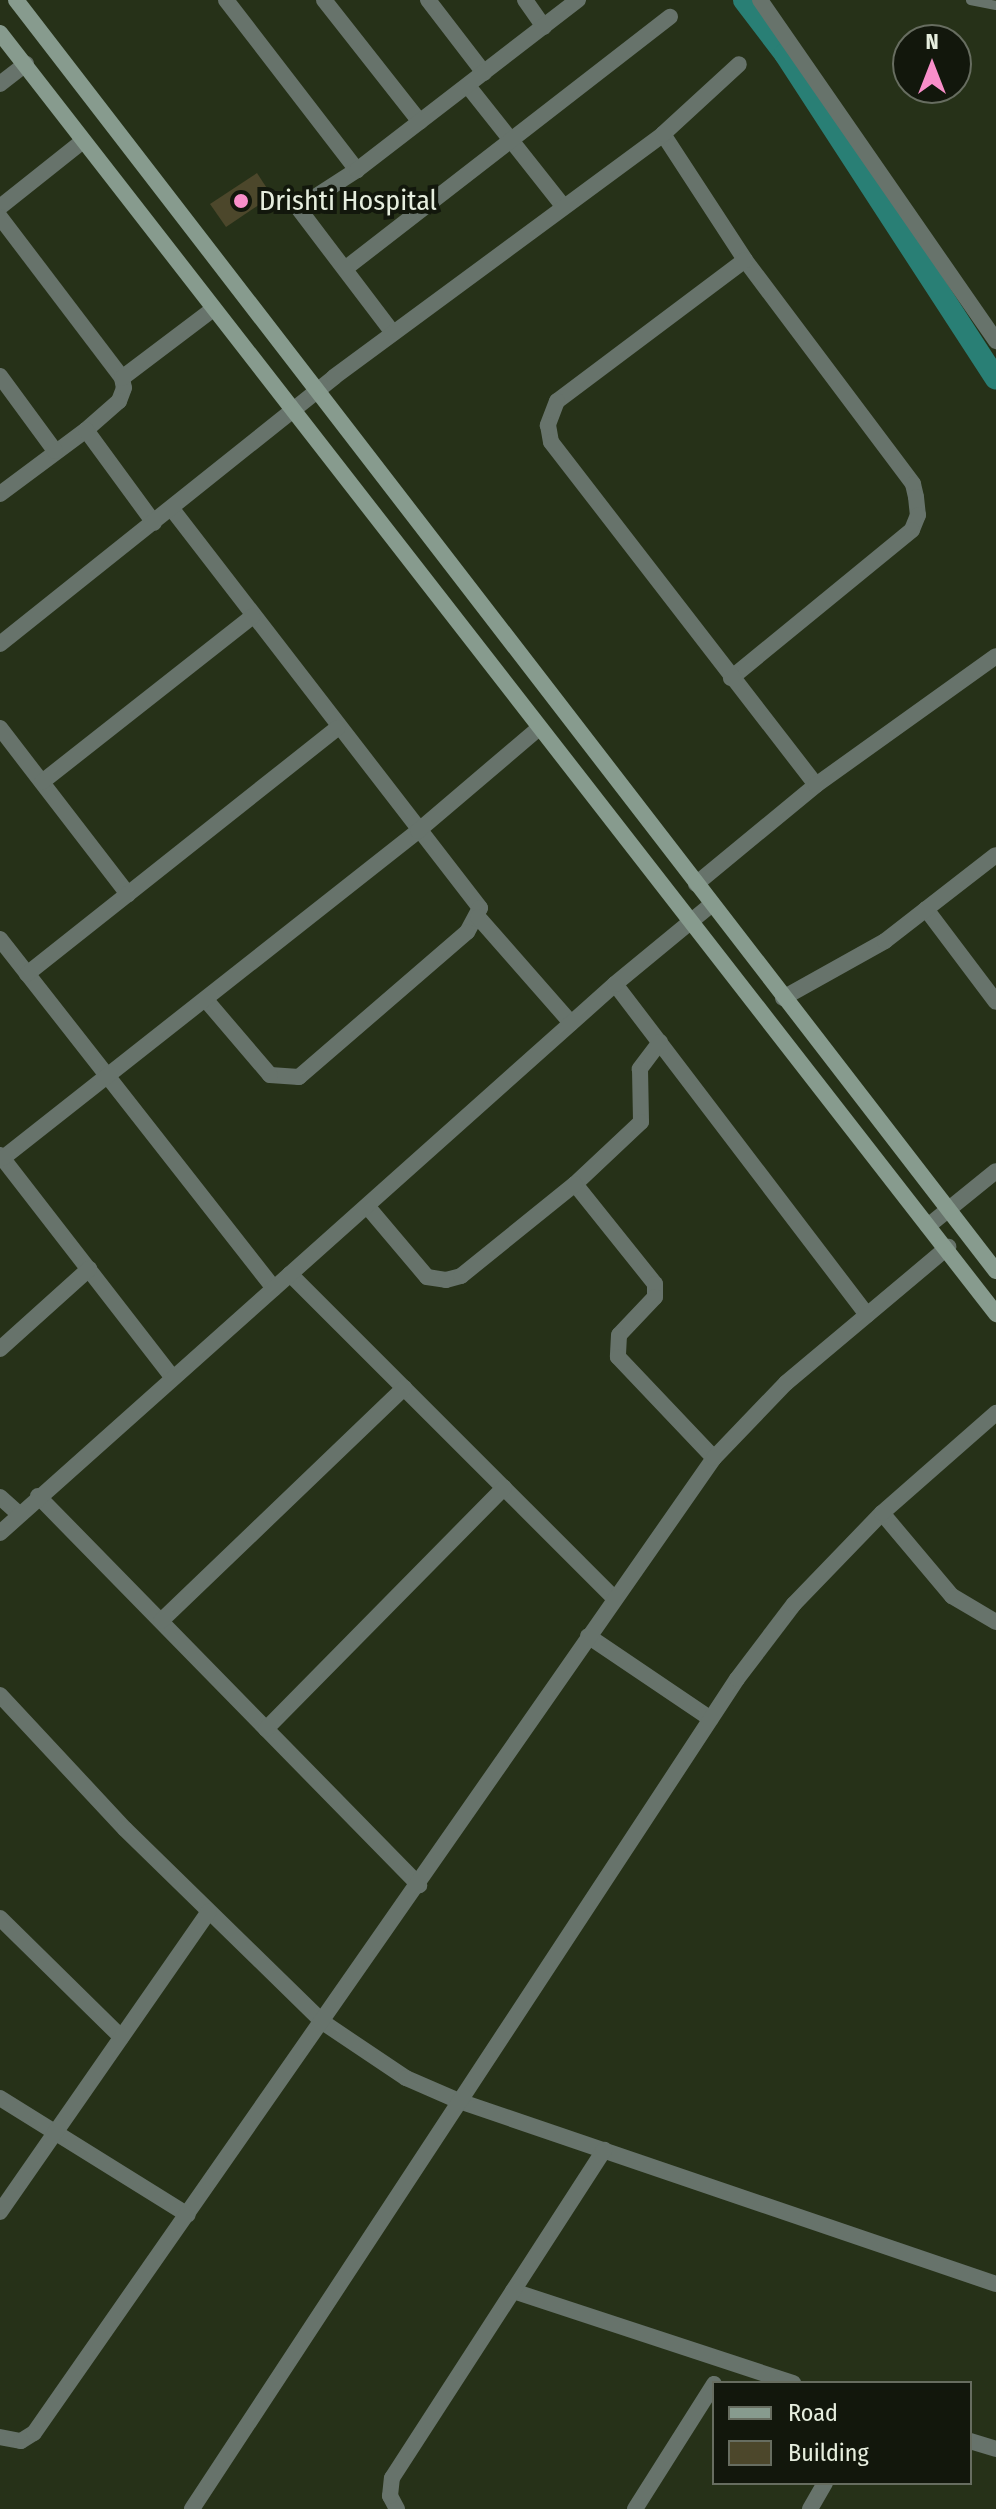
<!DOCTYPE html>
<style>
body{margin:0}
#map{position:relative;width:996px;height:2509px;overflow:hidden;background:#263118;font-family:"Fira Sans Condensed",sans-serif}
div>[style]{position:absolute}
.canal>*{height:22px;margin:-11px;padding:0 11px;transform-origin:11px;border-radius:11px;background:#297f75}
.building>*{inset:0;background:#4c472b}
.lane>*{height:9px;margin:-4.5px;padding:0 4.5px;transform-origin:4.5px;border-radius:4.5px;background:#67736b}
.street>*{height:16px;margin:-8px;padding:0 8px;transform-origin:8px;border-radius:8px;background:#67736b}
.secondary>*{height:16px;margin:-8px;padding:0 8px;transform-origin:8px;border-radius:8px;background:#879b8e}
.dots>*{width:22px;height:22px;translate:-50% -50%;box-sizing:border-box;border:4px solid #12170c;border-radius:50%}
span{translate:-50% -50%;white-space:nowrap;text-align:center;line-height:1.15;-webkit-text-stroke:8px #12170c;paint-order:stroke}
.poi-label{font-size:28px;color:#e6eede}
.left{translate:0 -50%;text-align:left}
.legend{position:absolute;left:712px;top:2381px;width:260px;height:104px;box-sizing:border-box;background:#12170c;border:2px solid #676d60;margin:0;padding:10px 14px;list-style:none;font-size:24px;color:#e6eede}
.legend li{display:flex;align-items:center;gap:16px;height:40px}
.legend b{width:40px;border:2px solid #676d60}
.north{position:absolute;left:892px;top:24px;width:80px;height:80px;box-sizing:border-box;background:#12170c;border:2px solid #676d60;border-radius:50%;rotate:0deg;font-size:22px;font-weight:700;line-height:32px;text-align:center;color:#e6eede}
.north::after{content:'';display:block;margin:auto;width:28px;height:36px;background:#f98fca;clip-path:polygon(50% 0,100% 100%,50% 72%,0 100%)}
</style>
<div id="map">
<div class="canal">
<i style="left:744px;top:0;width:68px;rotate:52.8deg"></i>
<i style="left:785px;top:54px;width:387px;rotate:57deg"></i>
</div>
<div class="building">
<i style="clip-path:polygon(257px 173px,272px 196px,226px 227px,210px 204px)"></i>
</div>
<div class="lane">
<i style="left:970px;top:0;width:26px;rotate:11deg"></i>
</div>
<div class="street">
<i style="left:226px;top:0;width:215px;rotate:52.4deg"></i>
<i style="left:324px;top:0;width:155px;rotate:51.8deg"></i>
<i style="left:428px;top:0;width:92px;rotate:52.5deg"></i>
<i style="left:525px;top:0;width:33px;rotate:55deg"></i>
<i style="left:760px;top:0;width:415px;rotate:55.3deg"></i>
<i style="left:0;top:84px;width:33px;rotate:-38deg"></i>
<i style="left:468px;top:86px;width:154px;rotate:51.6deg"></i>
<i style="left:663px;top:134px;width:150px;rotate:56.9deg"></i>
<i style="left:745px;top:260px;width:280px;rotate:53.1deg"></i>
<i style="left:913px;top:484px;width:13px;rotate:77deg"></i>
<i style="left:916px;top:497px;width:18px;rotate:84deg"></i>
<i style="left:918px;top:515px;width:16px;rotate:112deg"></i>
<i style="left:912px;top:530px;width:234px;rotate:140.7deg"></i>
<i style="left:0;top:207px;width:106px;rotate:-38.5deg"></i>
<i style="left:0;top:217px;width:202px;rotate:52.8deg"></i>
<i style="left:122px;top:378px;width:10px;rotate:79deg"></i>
<i style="left:124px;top:388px;width:14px;rotate:111deg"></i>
<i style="left:119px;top:401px;width:44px;rotate:138.7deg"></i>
<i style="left:86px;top:430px;width:107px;rotate:143.3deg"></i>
<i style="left:745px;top:260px;width:235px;rotate:143.1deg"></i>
<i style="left:557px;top:401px;width:26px;rotate:111deg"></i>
<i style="left:548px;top:425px;width:17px;rotate:80deg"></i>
<i style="left:551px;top:442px;width:433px;rotate:52.3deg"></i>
<i style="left:346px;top:268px;width:410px;rotate:-37.8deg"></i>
<i style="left:393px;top:333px;width:157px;rotate:-127.2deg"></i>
<i style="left:298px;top:208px;width:70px;rotate:-32.8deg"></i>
<i style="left:357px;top:170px;width:279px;rotate:-37.6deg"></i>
<i style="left:0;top:376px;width:93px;rotate:53.7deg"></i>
<i style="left:122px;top:378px;width:113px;rotate:-37.1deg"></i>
<i style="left:86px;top:430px;width:115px;rotate:53.8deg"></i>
<i style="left:172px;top:509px;width:504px;rotate:52.33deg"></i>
<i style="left:480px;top:908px;width:27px;rotate:118deg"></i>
<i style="left:467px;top:932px;width:222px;rotate:139.2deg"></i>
<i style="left:299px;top:1077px;width:29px;rotate:-176deg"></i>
<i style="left:270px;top:1075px;width:99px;rotate:-130.5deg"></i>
<i style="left:0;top:644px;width:428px;rotate:-38.6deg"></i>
<i style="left:334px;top:377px;width:409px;rotate:-36.4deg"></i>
<i style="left:663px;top:134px;width:103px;rotate:-42.6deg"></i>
<i style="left:0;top:728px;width:210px;rotate:52.4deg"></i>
<i style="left:42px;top:782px;width:268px;rotate:-38.2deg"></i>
<i style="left:696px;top:884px;width:156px;rotate:-39.5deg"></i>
<i style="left:816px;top:785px;width:221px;rotate:-35.6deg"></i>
<i style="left:926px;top:909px;width:116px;rotate:53deg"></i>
<i style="left:478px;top:917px;width:141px;rotate:48.7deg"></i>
<i style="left:0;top:939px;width:444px;rotate:51.9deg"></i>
<i style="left:27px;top:974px;width:396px;rotate:-38.4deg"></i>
<i style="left:615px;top:984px;width:416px;rotate:52.7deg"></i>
<i style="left:783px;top:998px;width:117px;rotate:-29.2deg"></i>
<i style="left:885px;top:941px;width:140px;rotate:-37.8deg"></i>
<i style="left:660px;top:1042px;width:34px;rotate:127deg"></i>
<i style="left:640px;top:1069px;width:53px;rotate:88.9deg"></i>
<i style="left:641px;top:1122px;width:91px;rotate:136.8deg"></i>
<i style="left:575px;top:1184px;width:128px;rotate:51.3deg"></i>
<i style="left:655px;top:1284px;width:13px;rotate:90deg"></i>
<i style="left:655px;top:1297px;width:52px;rotate:133.5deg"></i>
<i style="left:619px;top:1335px;width:22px;rotate:93deg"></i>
<i style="left:618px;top:1357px;width:139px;rotate:46.5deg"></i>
<i style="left:0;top:1155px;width:282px;rotate:52.2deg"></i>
<i style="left:3px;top:1158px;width:528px;rotate:-38.24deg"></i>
<i style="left:418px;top:831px;width:157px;rotate:-40.4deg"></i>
<i style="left:367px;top:1206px;width:93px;rotate:49.8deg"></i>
<i style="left:427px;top:1277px;width:19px;rotate:9deg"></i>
<i style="left:446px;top:1280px;width:16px;rotate:-15deg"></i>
<i style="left:461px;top:1276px;width:146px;rotate:-38.9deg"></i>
<i style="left:928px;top:1226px;width:87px;rotate:-39deg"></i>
<i style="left:290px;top:1274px;width:458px;rotate:45deg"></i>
<i style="left:0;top:1349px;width:120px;rotate:-42deg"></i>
<i style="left:38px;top:1496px;width:545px;rotate:45.6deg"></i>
<i style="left:0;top:1497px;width:24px;rotate:42deg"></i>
<i style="left:882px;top:1513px;width:109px;rotate:49.9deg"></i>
<i style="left:952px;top:1596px;width:51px;rotate:30.6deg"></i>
<i style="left:0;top:1533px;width:824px;rotate:-41.75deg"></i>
<i style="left:615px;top:984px;width:126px;rotate:-39.5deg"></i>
<i style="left:161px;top:1621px;width:337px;rotate:-43.8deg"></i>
<i style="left:588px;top:1636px;width:148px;rotate:34deg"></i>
<i style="left:0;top:1695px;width:183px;rotate:47deg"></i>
<i style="left:125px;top:1829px;width:278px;rotate:44.3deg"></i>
<i style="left:324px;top:2023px;width:99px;rotate:33.9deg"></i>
<i style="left:406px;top:2078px;width:58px;rotate:23.5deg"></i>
<i style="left:459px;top:2101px;width:567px;rotate:18.82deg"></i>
<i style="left:266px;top:1729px;width:339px;rotate:-45.4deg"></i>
<i style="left:0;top:1918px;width:170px;rotate:44.5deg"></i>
<i style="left:0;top:2098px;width:221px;rotate:31.9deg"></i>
<i style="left:0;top:2212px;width:366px;rotate:-55.2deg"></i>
<i style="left:513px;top:2291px;width:295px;rotate:18.2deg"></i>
<i style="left:0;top:2437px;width:21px;rotate:11deg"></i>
<i style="left:21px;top:2441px;width:15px;rotate:-32deg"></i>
<i style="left:34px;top:2433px;width:1189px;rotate:-55.11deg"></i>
<i style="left:714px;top:1458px;width:104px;rotate:-46.2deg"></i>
<i style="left:786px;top:1383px;width:212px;rotate:-40deg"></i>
<i style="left:970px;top:2441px;width:27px;rotate:17deg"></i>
<i style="left:192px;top:2509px;width:993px;rotate:-56.71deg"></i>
<i style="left:737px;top:1679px;width:94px;rotate:-52.8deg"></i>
<i style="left:794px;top:1604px;width:127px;rotate:-46deg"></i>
<i style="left:882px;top:1513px;width:152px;rotate:-41.3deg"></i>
<i style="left:397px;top:2509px;width:15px;rotate:-118deg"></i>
<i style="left:390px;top:2496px;width:18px;rotate:-84deg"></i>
<i style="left:392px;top:2478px;width:391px;rotate:-57.1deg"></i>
<i style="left:635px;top:2509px;width:148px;rotate:-57.7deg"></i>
<i style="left:810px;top:2509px;width:30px;rotate:-60deg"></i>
</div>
<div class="secondary">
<i style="left:16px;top:0;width:1605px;rotate:52.37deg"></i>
<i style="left:0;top:33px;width:1623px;rotate:52.13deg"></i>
</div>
<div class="dots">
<i style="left:241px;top:201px;background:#f98fca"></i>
</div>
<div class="poi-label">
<span class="left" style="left:259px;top:201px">Drishti Hospital</span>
</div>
<ul class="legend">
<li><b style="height:10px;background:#879b8e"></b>Road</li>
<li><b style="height:22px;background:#4c472b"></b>Building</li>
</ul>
<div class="north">N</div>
</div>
